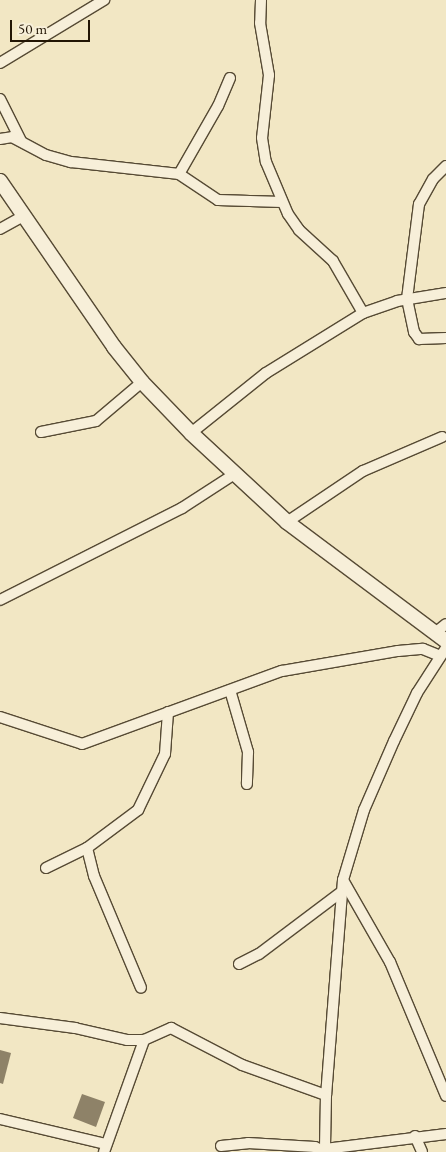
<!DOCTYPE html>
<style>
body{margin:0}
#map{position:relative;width:446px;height:1152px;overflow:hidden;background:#f2e7c4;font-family:"EB Garamond",serif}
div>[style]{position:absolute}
.building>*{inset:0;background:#8e8268}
.roads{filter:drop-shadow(1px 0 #564a34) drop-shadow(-1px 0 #564a34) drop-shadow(0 1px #564a34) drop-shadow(0 -1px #564a34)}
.street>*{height:10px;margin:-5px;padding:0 5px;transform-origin:5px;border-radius:5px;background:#f7efd9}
.secondary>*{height:14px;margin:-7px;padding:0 7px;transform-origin:7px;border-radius:7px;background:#f7efd9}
span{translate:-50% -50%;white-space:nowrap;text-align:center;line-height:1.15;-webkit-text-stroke:4.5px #f7efd9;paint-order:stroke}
.scale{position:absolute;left:10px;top:20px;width:80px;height:22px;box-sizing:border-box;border:2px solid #221504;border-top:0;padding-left:6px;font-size:15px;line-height:18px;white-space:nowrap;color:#221504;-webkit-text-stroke:4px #f7efd9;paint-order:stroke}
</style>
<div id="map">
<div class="building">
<i style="clip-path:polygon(0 1050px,11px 1053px,3px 1084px,0 1083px)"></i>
<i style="clip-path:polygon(82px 1094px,105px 1102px,96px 1127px,73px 1118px)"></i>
</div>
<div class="roads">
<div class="street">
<i style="left:261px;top:0;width:23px;rotate:92deg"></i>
<i style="left:260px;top:23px;width:53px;rotate:80.2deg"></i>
<i style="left:269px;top:75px;width:63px;rotate:96.3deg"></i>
<i style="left:262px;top:138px;width:24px;rotate:81deg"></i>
<i style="left:266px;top:162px;width:56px;rotate:67.1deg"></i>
<i style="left:288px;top:214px;width:19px;rotate:55deg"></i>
<i style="left:299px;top:230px;width:46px;rotate:42.4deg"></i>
<i style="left:333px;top:261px;width:60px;rotate:60deg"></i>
<i style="left:0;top:63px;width:122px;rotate:-31.2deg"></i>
<i style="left:230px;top:78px;width:30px;rotate:113deg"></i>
<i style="left:218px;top:106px;width:78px;rotate:119.8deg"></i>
<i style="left:179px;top:174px;width:47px;rotate:33.7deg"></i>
<i style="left:218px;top:200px;width:64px;rotate:1.8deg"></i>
<i style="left:0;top:99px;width:47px;rotate:63.4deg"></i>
<i style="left:0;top:139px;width:12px;rotate:-9deg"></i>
<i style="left:12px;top:137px;width:38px;rotate:28deg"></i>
<i style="left:46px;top:155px;width:26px;rotate:16deg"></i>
<i style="left:71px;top:162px;width:109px;rotate:6.3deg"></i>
<i style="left:446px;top:166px;width:18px;rotate:135deg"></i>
<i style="left:433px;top:179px;width:29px;rotate:119deg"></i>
<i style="left:419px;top:204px;width:96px;rotate:97.2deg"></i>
<i style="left:407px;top:299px;width:34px;rotate:78deg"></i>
<i style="left:414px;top:332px;width:9px;rotate:54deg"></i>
<i style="left:419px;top:339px;width:27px;rotate:-2deg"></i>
<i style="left:0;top:229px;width:26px;rotate:-29deg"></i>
<i style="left:41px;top:432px;width:56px;rotate:-11.3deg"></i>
<i style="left:96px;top:421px;width:60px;rotate:-40.3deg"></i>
<i style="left:191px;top:433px;width:96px;rotate:-38.7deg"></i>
<i style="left:266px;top:373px;width:114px;rotate:-31.7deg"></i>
<i style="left:363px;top:313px;width:36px;rotate:-19deg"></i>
<i style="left:397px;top:301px;width:50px;rotate:-9.3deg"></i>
<i style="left:287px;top:522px;width:92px;rotate:-33.9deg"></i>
<i style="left:363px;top:471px;width:86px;rotate:-23.3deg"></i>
<i style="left:0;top:600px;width:204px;rotate:-26.8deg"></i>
<i style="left:182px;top:508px;width:61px;rotate:-32.9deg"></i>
<i style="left:435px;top:633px;width:14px;rotate:-39deg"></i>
<i style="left:446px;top:648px;width:54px;rotate:122.8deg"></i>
<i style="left:417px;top:693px;width:53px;rotate:115.6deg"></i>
<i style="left:394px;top:741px;width:75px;rotate:113.5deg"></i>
<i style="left:364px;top:810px;width:73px;rotate:106.7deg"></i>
<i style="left:343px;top:880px;width:216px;rotate:94.5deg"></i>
<i style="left:326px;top:1095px;width:54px;rotate:91.1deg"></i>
<i style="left:325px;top:1149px;width:122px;rotate:-7.1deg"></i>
<i style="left:230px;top:690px;width:65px;rotate:73.8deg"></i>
<i style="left:248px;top:752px;width:32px;rotate:92deg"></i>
<i style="left:0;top:717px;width:86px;rotate:18.2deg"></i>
<i style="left:82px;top:744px;width:213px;rotate:-20.1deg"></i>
<i style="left:282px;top:671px;width:118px;rotate:-9.8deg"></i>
<i style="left:398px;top:651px;width:25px;rotate:-5deg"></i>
<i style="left:423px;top:649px;width:18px;rotate:22deg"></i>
<i style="left:87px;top:848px;width:29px;rotate:76deg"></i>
<i style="left:94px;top:876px;width:121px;rotate:67.2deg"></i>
<i style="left:46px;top:868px;width:46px;rotate:-26deg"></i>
<i style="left:87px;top:848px;width:64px;rotate:-36.7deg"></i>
<i style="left:138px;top:810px;width:62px;rotate:-64.3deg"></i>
<i style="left:165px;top:754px;width:42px;rotate:-85.9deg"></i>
<i style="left:343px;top:880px;width:95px;rotate:60.2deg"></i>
<i style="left:390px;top:962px;width:145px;rotate:67.3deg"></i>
<i style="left:239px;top:964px;width:22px;rotate:-27deg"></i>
<i style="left:259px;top:954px;width:101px;rotate:-37deg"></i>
<i style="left:0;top:1018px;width:76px;rotate:7.6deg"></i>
<i style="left:75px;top:1028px;width:53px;rotate:13deg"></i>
<i style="left:127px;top:1040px;width:17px"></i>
<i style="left:144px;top:1040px;width:30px;rotate:-24deg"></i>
<i style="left:171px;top:1028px;width:80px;rotate:27.5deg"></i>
<i style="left:242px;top:1065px;width:89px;rotate:19.7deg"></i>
<i style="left:0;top:1119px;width:109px;rotate:13.3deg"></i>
<i style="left:415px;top:1136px;width:17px;rotate:66deg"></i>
<i style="left:221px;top:1146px;width:27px;rotate:-6deg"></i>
<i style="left:248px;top:1143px;width:67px;rotate:3.4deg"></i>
<i style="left:315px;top:1147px;width:11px;rotate:27deg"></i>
<i style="left:104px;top:1152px;width:119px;rotate:-70.3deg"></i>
</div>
<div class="secondary">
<i style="left:0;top:181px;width:201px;rotate:55.5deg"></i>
<i style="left:114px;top:347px;width:45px;rotate:51.3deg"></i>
<i style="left:142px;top:382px;width:71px;rotate:46.1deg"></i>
<i style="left:191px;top:433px;width:131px;rotate:42.8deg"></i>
<i style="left:287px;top:522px;width:199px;rotate:36.8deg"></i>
</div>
</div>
<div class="scale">50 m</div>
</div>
